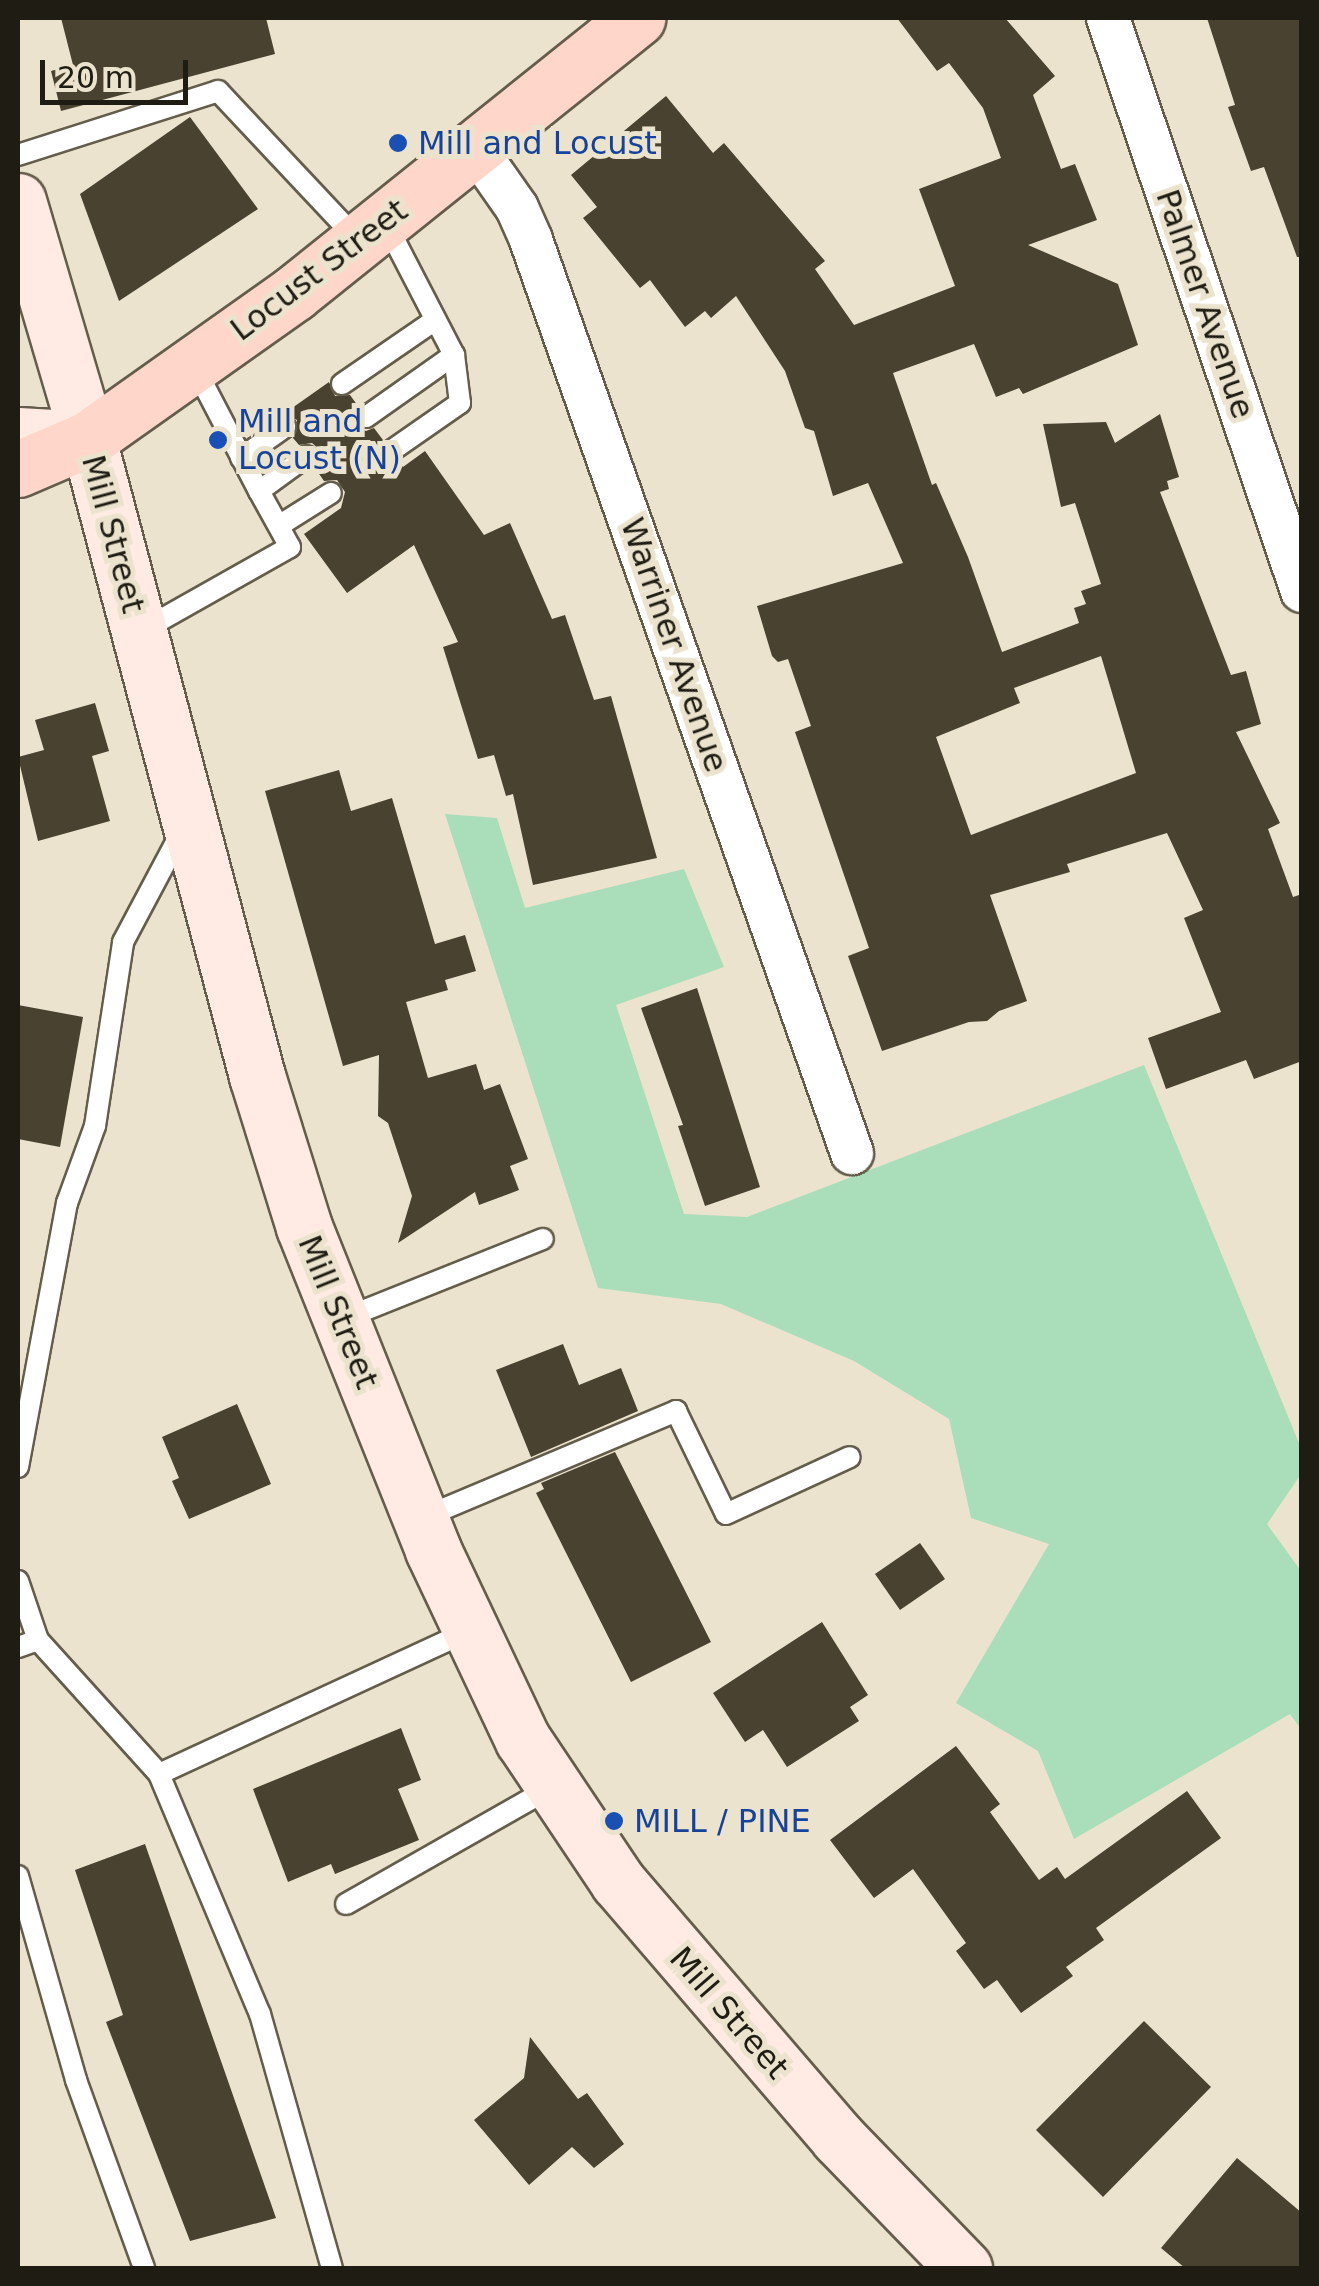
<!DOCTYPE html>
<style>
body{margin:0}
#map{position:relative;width:1319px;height:2286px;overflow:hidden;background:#ebe3cd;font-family:"DejaVu Sans",sans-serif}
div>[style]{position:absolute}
.green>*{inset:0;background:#aadebb}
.building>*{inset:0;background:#494231}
.roads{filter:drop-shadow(2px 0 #645d4b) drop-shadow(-2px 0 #645d4b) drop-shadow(0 2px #645d4b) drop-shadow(0 -2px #645d4b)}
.lane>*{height:20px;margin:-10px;padding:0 10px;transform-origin:10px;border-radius:10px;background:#fff}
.street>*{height:42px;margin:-21px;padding:0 21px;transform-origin:21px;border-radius:21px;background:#fff}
.secondary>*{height:55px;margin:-27.5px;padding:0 27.5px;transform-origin:27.5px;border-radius:27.5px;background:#ffebe4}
.primary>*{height:55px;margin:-27.5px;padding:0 27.5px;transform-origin:27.5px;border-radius:27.5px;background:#ffd6c9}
.dots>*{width:28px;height:28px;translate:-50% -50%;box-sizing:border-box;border:5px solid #ebe3cd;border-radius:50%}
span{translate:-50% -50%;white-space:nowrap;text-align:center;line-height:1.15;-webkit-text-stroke:10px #ebe3cd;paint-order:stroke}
.transit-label{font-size:32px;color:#164399}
.left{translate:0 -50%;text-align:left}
.street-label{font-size:32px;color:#1f1c14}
.frame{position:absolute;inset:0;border:20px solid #1f1c14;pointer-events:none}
.scale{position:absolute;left:40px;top:60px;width:148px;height:45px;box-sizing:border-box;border:5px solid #1f1c14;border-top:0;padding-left:12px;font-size:30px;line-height:35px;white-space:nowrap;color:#1f1c14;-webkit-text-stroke:8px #ebe3cd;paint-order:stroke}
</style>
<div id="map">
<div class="green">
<i style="clip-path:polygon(445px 814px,497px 818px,525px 908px,684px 869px,724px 967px,616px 1005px,684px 1214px,747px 1217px,1144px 1065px,1301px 1448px,1301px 1474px,1267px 1524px,1301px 1571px,1301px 1729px,1290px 1714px,1074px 1839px,1038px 1751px,956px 1703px,1049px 1544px,971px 1518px,949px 1419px,854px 1361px,721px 1304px,598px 1288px)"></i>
</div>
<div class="building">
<i style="clip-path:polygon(61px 18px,266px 18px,275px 54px,61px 111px,51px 71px,73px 65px)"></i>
<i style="clip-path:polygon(evenodd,897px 18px,1005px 18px,1055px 76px,1033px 95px,1061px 169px,1075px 164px,1097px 220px,1028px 245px,1118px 284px,1138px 345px,1023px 394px,1019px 388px,996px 397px,974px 344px,893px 373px,932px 485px,936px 483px,968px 557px,1002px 652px,1079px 623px,1074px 608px,1086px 604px,1081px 591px,1101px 584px,1075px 503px,1061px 507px,1043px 424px,1106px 422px,1115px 443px,1160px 414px,1179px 477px,1167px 481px,1169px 489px,1160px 492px,1231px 675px,1246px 671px,1261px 724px,1236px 732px,1280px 823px,1268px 829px,1293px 897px,1302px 894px,1302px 1061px,1254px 1079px,1246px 1060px,1166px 1089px,1148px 1038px,1221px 1012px,1184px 918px,1203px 910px,1167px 833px,1067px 864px,1070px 872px,990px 895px,1027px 1001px,999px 1011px,987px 1021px,969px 1022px,882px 1051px,848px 956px,869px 948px,795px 732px,811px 726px,788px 659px,778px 662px,772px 656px,757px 606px,903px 563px,868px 483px,833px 496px,814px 431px,805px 428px,785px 371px,736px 296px,711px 318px,705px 311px,685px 327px,650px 280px,640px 288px,583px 218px,597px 207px,571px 175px,666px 96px,713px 153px,724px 143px,825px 261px,815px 269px,854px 325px,955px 286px,919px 189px,1001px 158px,983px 108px,949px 63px,937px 71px,897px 18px,1101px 656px,1136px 773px,971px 835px,936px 737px,1020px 703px,1014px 688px,1101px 656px)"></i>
<i style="clip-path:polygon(1207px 18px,1302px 18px,1302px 257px,1297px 257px,1264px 167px,1251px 171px,1228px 107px,1235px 105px)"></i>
<i style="clip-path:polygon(190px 117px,258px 209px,119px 301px,80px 194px)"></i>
<i style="clip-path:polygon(329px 382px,335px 396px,350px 395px,358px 406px,352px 417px,355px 426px,366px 431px,374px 428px,383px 440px,377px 451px,384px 463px,399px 462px,403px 467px,425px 451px,484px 535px,510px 523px,552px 619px,565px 615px,594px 700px,611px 696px,657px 858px,533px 885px,513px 794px,506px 796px,494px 755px,478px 759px,443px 647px,458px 642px,414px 545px,347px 593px,304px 534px,341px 508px,345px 492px,337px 480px,324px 481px,315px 468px,320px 461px,319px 449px,312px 443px,299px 445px,293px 438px,297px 420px,285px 413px)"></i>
<i style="clip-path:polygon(95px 703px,109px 751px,92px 756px,110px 821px,38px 841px,18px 757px,44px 750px,35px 720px)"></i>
<i style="clip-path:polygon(339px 770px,351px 811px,392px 798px,435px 944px,465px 935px,476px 971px,445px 980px,448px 990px,406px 1002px,428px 1078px,476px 1064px,484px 1090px,500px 1084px,528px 1159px,510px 1166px,519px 1190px,479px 1205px,475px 1192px,398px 1243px,412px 1196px,388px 1123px,378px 1116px,379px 1055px,343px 1066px,265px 791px)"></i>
<i style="clip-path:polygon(697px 988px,760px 1187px,705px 1206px,678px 1126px,683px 1125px,641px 1008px)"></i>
<i style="clip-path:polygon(18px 1005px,83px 1017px,60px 1147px,18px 1139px)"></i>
<i style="clip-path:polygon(563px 1344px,579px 1385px,621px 1368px,638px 1411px,531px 1457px,496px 1370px)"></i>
<i style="clip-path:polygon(237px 1404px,271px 1484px,189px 1519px,172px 1481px,179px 1478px,162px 1437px)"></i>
<i style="clip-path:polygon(615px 1452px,711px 1642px,631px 1682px,536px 1493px,544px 1489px,541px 1483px)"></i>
<i style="clip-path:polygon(920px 1543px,945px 1579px,900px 1610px,875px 1574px)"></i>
<i style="clip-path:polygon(822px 1622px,868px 1695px,850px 1707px,859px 1721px,787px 1767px,763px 1730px,745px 1742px,713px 1693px)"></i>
<i style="clip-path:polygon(401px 1728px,421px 1780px,398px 1789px,419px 1840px,335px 1874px,331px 1864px,288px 1882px,253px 1789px)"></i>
<i style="clip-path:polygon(956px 1746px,1000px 1804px,990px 1812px,1039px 1880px,1057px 1867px,1065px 1879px,1187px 1791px,1221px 1838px,1096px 1928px,1104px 1940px,1066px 1967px,1073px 1976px,1021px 2013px,997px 1980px,984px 1989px,956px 1951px,966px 1943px,913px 1869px,874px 1898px,830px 1840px)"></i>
<i style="clip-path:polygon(145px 1844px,276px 2218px,190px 2241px,106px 2022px,123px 2015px,75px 1870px)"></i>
<i style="clip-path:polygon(1144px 2021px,1211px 2087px,1103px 2197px,1036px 2130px)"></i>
<i style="clip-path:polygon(530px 2037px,578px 2099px,587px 2093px,624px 2144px,594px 2168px,572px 2147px,529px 2185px,474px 2120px,524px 2078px)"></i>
<i style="clip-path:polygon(1237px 2158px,1302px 2213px,1302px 2268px,1185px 2268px,1161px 2248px)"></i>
</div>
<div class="roads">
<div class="lane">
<i style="left:18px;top:155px;width:210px;rotate:-17.7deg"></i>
<i style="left:218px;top:91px;width:203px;rotate:46.8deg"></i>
<i style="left:195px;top:368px;width:139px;rotate:62.5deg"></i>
<i style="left:342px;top:384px;width:113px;rotate:-34.5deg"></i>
<i style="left:366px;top:417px;width:108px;rotate:-35.2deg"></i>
<i style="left:454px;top:355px;width:150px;rotate:-117.4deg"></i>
<i style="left:391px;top:451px;width:84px;rotate:-34.8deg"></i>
<i style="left:460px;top:403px;width:48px;rotate:-97.1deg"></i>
<i style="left:241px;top:458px;width:54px;rotate:-35.2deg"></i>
<i style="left:280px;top:525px;width:60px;rotate:-32.1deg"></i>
<i style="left:141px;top:631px;width:171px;rotate:-29.4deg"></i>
<i style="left:290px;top:547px;width:64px;rotate:-119deg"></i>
<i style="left:259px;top:491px;width:59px;rotate:-36.1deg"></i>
<i style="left:345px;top:1318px;width:213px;rotate:-21.8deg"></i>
<i style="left:18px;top:1467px;width:269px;rotate:-79.5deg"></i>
<i style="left:67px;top:1203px;width:82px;rotate:-70deg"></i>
<i style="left:95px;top:1126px;width:186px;rotate:-81.3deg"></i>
<i style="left:123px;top:942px;width:126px;rotate:-62deg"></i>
<i style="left:422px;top:1518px;width:276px;rotate:-22.8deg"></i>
<i style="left:676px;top:1411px;width:114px;rotate:64.1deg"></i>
<i style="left:726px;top:1514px;width:136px;rotate:-24.7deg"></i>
<i style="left:18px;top:1581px;width:62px;rotate:71.3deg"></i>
<i style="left:38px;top:1640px;width:181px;rotate:47.9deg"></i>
<i style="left:159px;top:1774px;width:341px;rotate:-24.8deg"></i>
<i style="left:18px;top:1647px;width:21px;rotate:-19deg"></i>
<i style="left:159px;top:1774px;width:260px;rotate:67.2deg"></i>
<i style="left:260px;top:2014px;width:264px;rotate:74.2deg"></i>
<i style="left:18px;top:1876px;width:212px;rotate:74.1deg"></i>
<i style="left:76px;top:2080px;width:200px;rotate:70.1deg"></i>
<i style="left:346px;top:1904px;width:237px;rotate:-29.6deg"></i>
</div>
<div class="street">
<i style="left:1108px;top:18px;width:605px;rotate:71.3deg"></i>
<i style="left:475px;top:148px;width:73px;rotate:55deg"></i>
<i style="left:517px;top:208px;width:35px;rotate:66deg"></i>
<i style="left:531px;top:240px;width:968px;rotate:70.63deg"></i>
</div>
<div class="secondary">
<i style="left:18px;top:201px;width:248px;rotate:73.6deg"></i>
<i style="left:88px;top:439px;width:659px;rotate:75.14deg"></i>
<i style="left:257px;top:1076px;width:158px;rotate:72.7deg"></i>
<i style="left:304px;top:1227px;width:348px;rotate:68.2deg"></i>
<i style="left:433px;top:1550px;width:210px;rotate:64.7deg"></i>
<i style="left:523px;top:1740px;width:171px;rotate:56.2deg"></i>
<i style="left:618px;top:1882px;width:338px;rotate:49.3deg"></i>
<i style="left:838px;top:2138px;width:181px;rotate:45.9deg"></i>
<i style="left:18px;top:435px;width:70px;rotate:3.3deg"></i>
</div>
<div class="primary">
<i style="left:18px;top:469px;width:76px;rotate:-23.2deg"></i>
<i style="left:88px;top:439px;width:252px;rotate:-35.3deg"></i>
<i style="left:294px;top:293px;width:440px;rotate:-38.7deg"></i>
</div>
</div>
<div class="dots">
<i style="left:398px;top:143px;background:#1a4fb4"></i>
<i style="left:218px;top:440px;background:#1a4fb4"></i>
<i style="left:614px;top:1821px;background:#1a4fb4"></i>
</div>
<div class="transit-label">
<span class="left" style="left:418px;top:143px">Mill and Locust</span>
<span class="left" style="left:238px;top:440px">Mill and<br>Locust (N)</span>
<span class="left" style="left:634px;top:1821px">MILL / PINE</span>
</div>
<div class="street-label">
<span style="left:319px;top:270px;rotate:-37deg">Locust Street</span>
<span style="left:1205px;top:304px;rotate:71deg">Palmer Avenue</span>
<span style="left:113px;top:534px;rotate:75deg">Mill Street</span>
<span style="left:674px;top:645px;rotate:71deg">Warriner Avenue</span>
<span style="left:338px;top:1312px;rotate:68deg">Mill Street</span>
<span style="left:729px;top:2013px;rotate:49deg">Mill Street</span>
</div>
<div class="frame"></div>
<div class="scale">20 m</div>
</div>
